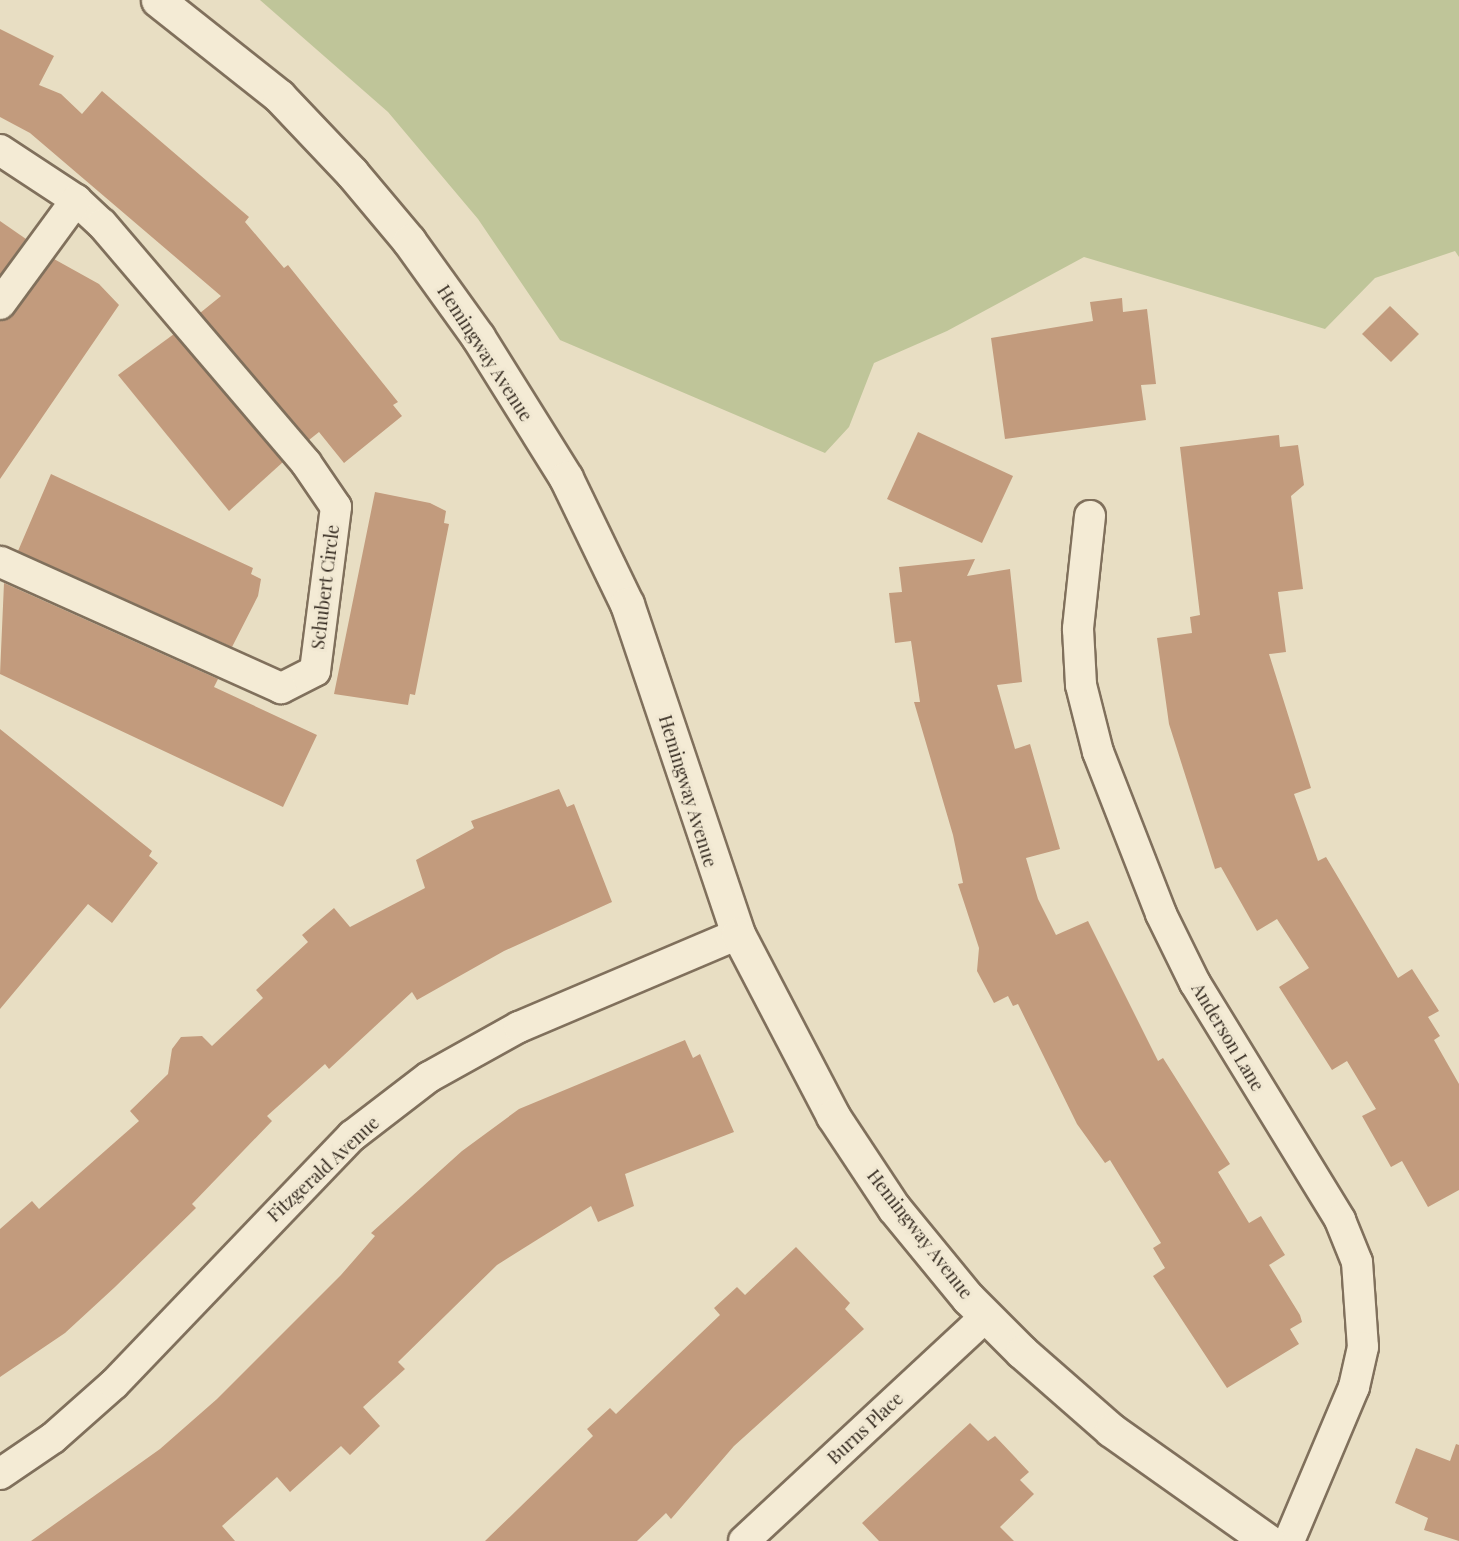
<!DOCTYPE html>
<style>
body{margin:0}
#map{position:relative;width:1459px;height:1541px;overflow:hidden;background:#e8dec3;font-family:"Playfair Display",serif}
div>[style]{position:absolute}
.green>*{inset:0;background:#bfc599}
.building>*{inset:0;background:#c29b7d}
.roads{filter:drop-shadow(2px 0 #80705c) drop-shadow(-2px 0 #80705c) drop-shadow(0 2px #80705c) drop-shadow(0 -2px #80705c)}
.minor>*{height:30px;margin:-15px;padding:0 15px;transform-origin:15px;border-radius:15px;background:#f4ebd5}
.secondary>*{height:33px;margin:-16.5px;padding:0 16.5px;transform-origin:16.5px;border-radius:16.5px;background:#f4ebd5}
span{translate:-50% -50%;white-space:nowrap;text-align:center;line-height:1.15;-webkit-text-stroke:6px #f1e8d2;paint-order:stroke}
.street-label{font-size:18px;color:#32281e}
</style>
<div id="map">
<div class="green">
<i style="clip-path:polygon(260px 0,1459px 0,1459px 257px,1455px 251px,1375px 278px,1325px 329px,1084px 257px,947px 331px,874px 363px,849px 427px,825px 453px,560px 340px,478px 219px,388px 112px)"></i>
</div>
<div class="building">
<i style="clip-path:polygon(0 29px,54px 56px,39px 85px,61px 94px,82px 114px,102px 91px,249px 217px,245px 222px,284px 268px,288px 265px,398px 402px,393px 405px,402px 416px,344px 463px,319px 432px,309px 440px,200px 313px,221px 296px,30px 133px,0 117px)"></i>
<i style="clip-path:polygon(0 221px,26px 239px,0 275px)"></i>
<i style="clip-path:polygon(54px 259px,99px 284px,119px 305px,0 479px,0 321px,14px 314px)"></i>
<i style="clip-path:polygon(1122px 298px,1123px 312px,1147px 309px,1156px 384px,1141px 385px,1146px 420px,1005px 439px,991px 338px,1093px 321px,1090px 302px)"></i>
<i style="clip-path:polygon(1390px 306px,1419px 334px,1391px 362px,1362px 334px)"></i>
<i style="clip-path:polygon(174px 334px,283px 462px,229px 511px,118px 375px)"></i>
<i style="clip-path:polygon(918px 432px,1013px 476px,982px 543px,887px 499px)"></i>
<i style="clip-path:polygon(1279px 435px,1280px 447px,1298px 445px,1304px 485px,1291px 496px,1303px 589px,1278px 592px,1286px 652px,1269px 654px,1311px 788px,1294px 794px,1318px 861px,1326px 857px,1398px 978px,1412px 969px,1439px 1011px,1428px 1017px,1440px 1036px,1434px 1040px,1459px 1084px,1459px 1190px,1428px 1207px,1402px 1161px,1391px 1167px,1362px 1116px,1376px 1109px,1347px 1061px,1332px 1070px,1279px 987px,1309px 968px,1277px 919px,1257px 931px,1221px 867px,1215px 869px,1169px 724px,1157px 638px,1192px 633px,1190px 617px,1200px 615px,1180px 447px)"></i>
<i style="clip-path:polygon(51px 474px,253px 568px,251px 574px,261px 579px,258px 596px,232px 647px,18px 551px)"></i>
<i style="clip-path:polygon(375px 492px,430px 503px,446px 511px,444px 523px,449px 524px,415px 695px,410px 694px,408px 705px,334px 694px)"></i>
<i style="clip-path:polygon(975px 559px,967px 576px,1010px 569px,1022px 682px,997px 685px,1015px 749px,1030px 744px,1060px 849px,1026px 858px,1038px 899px,1056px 935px,1088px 921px,1158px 1061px,1163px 1058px,1230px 1164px,1218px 1172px,1249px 1223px,1261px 1216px,1285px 1255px,1269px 1265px,1300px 1315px,1302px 1322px,1290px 1329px,1299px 1344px,1227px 1388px,1153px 1276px,1165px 1268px,1153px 1248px,1161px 1243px,1110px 1160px,1105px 1163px,1077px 1124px,1018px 1004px,1013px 1006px,1008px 996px,994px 1003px,977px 971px,979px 948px,958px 884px,963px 883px,953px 835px,914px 702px,920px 702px,911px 641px,895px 643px,889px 593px,902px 592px,899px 567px)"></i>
<i style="clip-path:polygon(4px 583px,218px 679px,214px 687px,317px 735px,283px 807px,0 674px)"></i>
<i style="clip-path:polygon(0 729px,152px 851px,149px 856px,158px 863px,112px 923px,88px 904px,0 1009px)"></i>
<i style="clip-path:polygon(559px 789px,567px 807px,574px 804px,612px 902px,504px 951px,417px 1000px,412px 992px,329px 1069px,325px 1064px,267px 1116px,272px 1121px,192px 1204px,196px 1208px,115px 1287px,65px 1333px,0 1377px,0 1229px,32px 1201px,39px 1209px,139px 1121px,130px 1111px,168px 1074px,172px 1049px,181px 1037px,202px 1036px,212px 1046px,263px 998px,256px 990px,308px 942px,302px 935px,334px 908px,350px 927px,425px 888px,416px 860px,474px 828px,471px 821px)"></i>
<i style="clip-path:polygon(685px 1040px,693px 1058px,700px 1054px,734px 1132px,625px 1174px,634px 1206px,598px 1222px,591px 1206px,497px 1265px,398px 1362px,405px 1369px,363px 1407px,380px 1426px,350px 1455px,341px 1446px,290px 1492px,277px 1477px,222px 1526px,235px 1541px,31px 1541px,160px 1449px,217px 1399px,341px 1275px,375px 1236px,371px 1233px,462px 1151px,519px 1109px)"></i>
<i style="clip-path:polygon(796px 1247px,850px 1303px,845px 1309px,864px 1329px,734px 1446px,671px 1519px,666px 1513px,637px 1541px,485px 1541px,593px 1436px,587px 1429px,610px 1408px,616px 1414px,720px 1315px,714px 1308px,737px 1287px,745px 1295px)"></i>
<i style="clip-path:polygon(970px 1423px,988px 1441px,995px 1436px,1029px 1472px,1020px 1480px,1034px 1494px,1000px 1527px,1014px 1541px,879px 1541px,862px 1523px)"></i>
<i style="clip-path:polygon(1456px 1444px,1459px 1445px,1459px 1541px,1424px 1530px,1428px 1518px,1395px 1503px,1416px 1448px,1450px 1461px)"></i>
</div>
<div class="roads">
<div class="minor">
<i style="left:0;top:150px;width:91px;rotate:33.3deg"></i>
<i style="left:76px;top:200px;width:35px;rotate:43deg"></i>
<i style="left:102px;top:224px;width:314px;rotate:49.5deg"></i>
<i style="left:306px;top:463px;width:53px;rotate:55.7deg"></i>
<i style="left:336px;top:507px;width:165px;rotate:97.3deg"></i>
<i style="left:315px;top:671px;width:38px;rotate:153deg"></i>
<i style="left:281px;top:688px;width:308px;rotate:-155.8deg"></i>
<i style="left:0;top:304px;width:129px;rotate:-53.8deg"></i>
<i style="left:1090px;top:516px;width:114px;rotate:96.1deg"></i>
<i style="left:1078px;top:629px;width:56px;rotate:86.9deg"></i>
<i style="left:1081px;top:685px;width:69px;rotate:75.8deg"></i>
<i style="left:1098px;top:752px;width:174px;rotate:68.7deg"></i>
<i style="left:1161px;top:914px;width:77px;rotate:63.8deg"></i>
<i style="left:1195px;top:983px;width:278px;rotate:58.5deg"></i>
<i style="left:1340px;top:1220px;width:45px;rotate:68deg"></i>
<i style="left:1357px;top:1262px;width:85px;rotate:86deg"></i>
<i style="left:1363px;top:1347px;width:41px;rotate:102.7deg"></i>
<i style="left:1354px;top:1387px;width:167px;rotate:112.9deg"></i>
<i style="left:0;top:1474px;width:64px;rotate:-34.2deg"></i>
<i style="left:53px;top:1438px;width:81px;rotate:-41.5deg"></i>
<i style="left:114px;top:1384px;width:344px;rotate:-46.2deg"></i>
<i style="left:352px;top:1136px;width:97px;rotate:-37.5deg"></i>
<i style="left:429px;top:1077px;width:103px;rotate:-29.1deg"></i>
<i style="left:519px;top:1027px;width:238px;rotate:-23deg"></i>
<i style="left:744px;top:1541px;width:330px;rotate:-42.9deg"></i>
</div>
<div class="secondary">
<i style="left:158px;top:0;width:154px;rotate:38.4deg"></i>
<i style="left:279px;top:96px;width:106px;rotate:46.5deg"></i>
<i style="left:352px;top:173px;width:89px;rotate:50deg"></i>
<i style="left:409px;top:241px;width:118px;rotate:54.3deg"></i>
<i style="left:478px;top:337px;width:166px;rotate:58deg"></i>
<i style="left:566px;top:478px;width:140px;rotate:64.2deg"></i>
<i style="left:627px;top:604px;width:348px;rotate:71.4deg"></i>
<i style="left:738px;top:934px;width:205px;rotate:62.4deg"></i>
<i style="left:833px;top:1116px;width:110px;rotate:56.5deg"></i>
<i style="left:894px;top:1208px;width:117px;rotate:50.6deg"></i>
<i style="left:968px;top:1298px;width:76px;rotate:45deg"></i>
<i style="left:1022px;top:1352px;width:118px;rotate:41.2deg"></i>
<i style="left:1111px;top:1430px;width:192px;rotate:35.3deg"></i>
</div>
</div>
<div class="street-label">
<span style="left:485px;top:353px;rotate:57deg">Hemingway Avenue</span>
<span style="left:325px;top:587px;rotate:-83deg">Schubert Circle</span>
<span style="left:688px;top:791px;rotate:73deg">Hemingway Avenue</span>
<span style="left:1228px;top:1037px;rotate:59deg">Anderson Lane</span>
<span style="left:323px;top:1169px;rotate:-43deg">Fitzgerald Avenue</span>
<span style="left:920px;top:1234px;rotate:52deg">Hemingway Avenue</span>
<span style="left:865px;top:1428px;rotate:-43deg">Burns Place</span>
</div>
</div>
